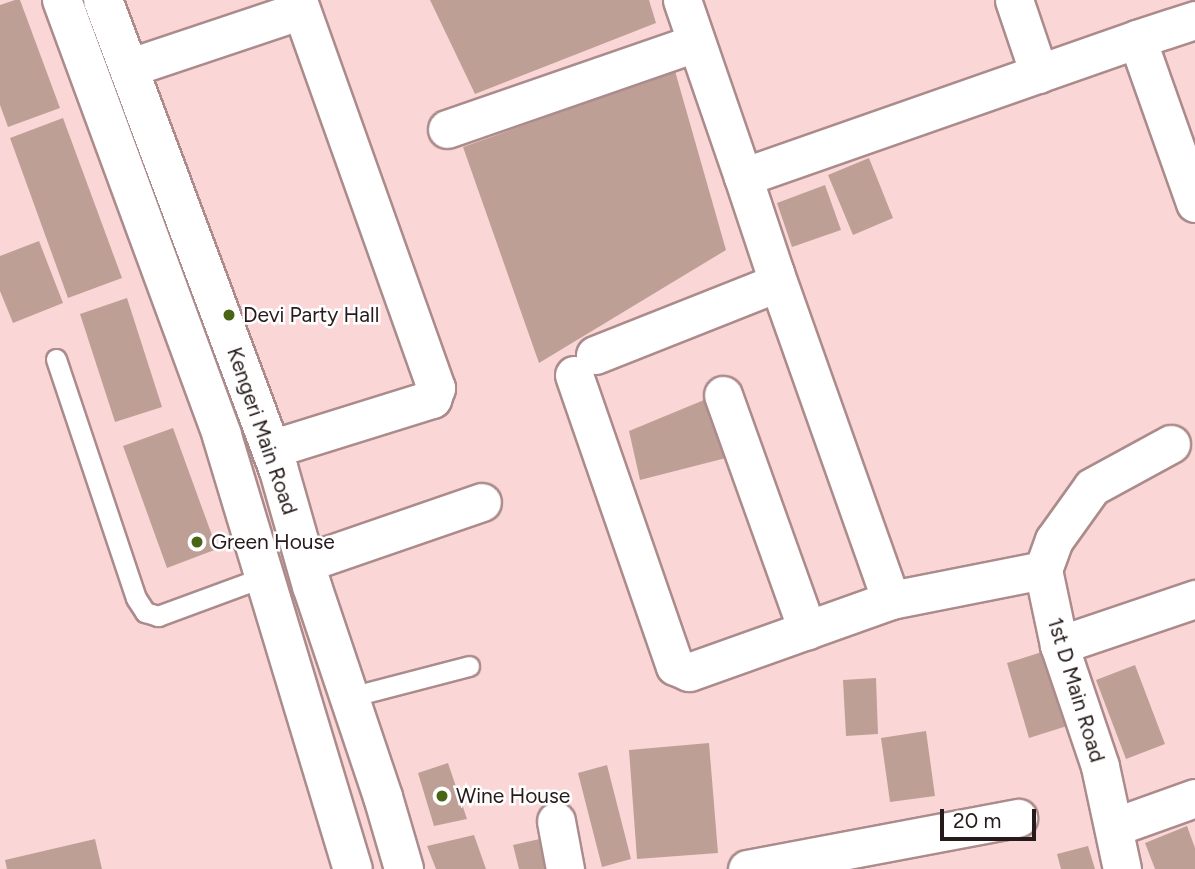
<!DOCTYPE html>
<style>
body{margin:0}
#map{position:relative;width:1195px;height:869px;overflow:hidden;background:#fad7d6;font-family:Figtree,sans-serif}
div>[style]{position:absolute}
.building>*{inset:0;background:#be9f95}
.roads{filter:drop-shadow(2px 0 #ab8b8b) drop-shadow(-2px 0 #ab8b8b) drop-shadow(0 2px #ab8b8b) drop-shadow(0 -2px #ab8b8b)}
.lane>*{height:19px;margin:-9.5px;padding:0 9.5px;transform-origin:9.5px;border-radius:9.5px;background:#fff}
.street>*{height:37px;margin:-18.5px;padding:0 18.5px;transform-origin:18.5px;border-radius:18.5px;background:#fff}
.primary>*{height:38px;margin:-19px;padding:0 19px;transform-origin:19px;border-radius:19px;background:#fff}
.dots>*{width:19px;height:19px;translate:-50% -50%;box-sizing:border-box;border:4px solid #fff;border-radius:50%}
span{translate:-50% -50%;white-space:nowrap;text-align:center;line-height:1.15;-webkit-text-stroke:5px #fff;paint-order:stroke}
.poi-label{font-size:21px;color:#271a1a}
.left{translate:0 -50%;text-align:left}
.street-label{font-size:21px;color:#271a1a}
.scale{position:absolute;left:940px;top:809px;width:96px;height:32px;box-sizing:border-box;border:4px solid #271a1a;border-top:0;padding-left:9px;font-size:21px;line-height:24px;white-space:nowrap;color:#271a1a;-webkit-text-stroke:5px #fff;paint-order:stroke}
</style>
<div id="map">
<div class="building">
<i style="clip-path:polygon(15px 0,20px 0,60px 108px,8px 127px,0 105px,0 5px)"></i>
<i style="clip-path:polygon(430px 0,649px 0,656px 23px,475px 94px)"></i>
<i style="clip-path:polygon(675px 71px,726px 250px,539px 363px,463px 147px)"></i>
<i style="clip-path:polygon(63px 118px,122px 278px,68px 298px,10px 138px)"></i>
<i style="clip-path:polygon(869px 158px,893px 218px,853px 235px,828px 175px)"></i>
<i style="clip-path:polygon(825px 185px,841px 230px,792px 247px,777px 203px)"></i>
<i style="clip-path:polygon(39px 241px,63px 303px,13px 323px,0 291px,0 256px)"></i>
<i style="clip-path:polygon(127px 298px,162px 407px,115px 422px,80px 314px)"></i>
<i style="clip-path:polygon(704px 400px,726px 458px,640px 480px,629px 431px)"></i>
<i style="clip-path:polygon(173px 428px,217px 549px,167px 568px,123px 446px)"></i>
<i style="clip-path:polygon(1045px 651px,1067px 726px,1029px 738px,1007px 663px)"></i>
<i style="clip-path:polygon(1135px 665px,1165px 744px,1126px 759px,1096px 680px)"></i>
<i style="clip-path:polygon(876px 678px,878px 734px,846px 736px,843px 680px)"></i>
<i style="clip-path:polygon(926px 731px,935px 796px,890px 802px,881px 738px)"></i>
<i style="clip-path:polygon(709px 743px,718px 853px,637px 859px,629px 750px)"></i>
<i style="clip-path:polygon(448px 763px,467px 819px,434px 826px,418px 773px)"></i>
<i style="clip-path:polygon(607px 765px,631px 859px,602px 867px,578px 773px)"></i>
<i style="clip-path:polygon(1187px 826px,1195px 848px,1195px 869px,1155px 869px,1145px 843px)"></i>
<i style="clip-path:polygon(474px 835px,486px 869px,436px 869px,427px 846px)"></i>
<i style="clip-path:polygon(553px 836px,560px 869px,519px 869px,513px 845px)"></i>
<i style="clip-path:polygon(95px 839px,102px 869px,7px 869px,5px 860px)"></i>
<i style="clip-path:polygon(1088px 846px,1095px 869px,1061px 869px,1057px 854px)"></i>
</div>
<div class="roads">
<div class="lane">
<i style="left:56px;top:359px;width:252px;rotate:71.5deg"></i>
<i style="left:136px;top:598px;width:17px;rotate:57deg"></i>
<i style="left:145px;top:612px;width:14px;rotate:17deg"></i>
<i style="left:158px;top:616px;width:113px;rotate:-20.2deg"></i>
<i style="left:350px;top:697px;width:123px;rotate:-14.6deg"></i>
</div>
<div class="street">
<i style="left:682px;top:0;width:187px;rotate:71deg"></i>
<i style="left:743px;top:177px;width:417px;rotate:-19.3deg"></i>
<i style="left:1014px;top:0;width:78px;rotate:71.3deg"></i>
<i style="left:1195px;top:20px;width:61px;rotate:161.9deg"></i>
<i style="left:1137px;top:39px;width:174px;rotate:70.5deg"></i>
<i style="left:128px;top:68px;width:182px;rotate:-18.5deg"></i>
<i style="left:447px;top:129px;width:263px;rotate:-19.1deg"></i>
<i style="left:775px;top:273px;width:347px;rotate:70.5deg"></i>
<i style="left:595px;top:355px;width:190px;rotate:-21.6deg"></i>
<i style="left:772px;top:285px;width:12px;rotate:-76deg"></i>
<i style="left:775px;top:273px;width:101px;rotate:-108.4deg"></i>
<i style="left:574px;top:375px;width:308px;rotate:70.9deg"></i>
<i style="left:675px;top:666px;width:15px;rotate:23deg"></i>
<i style="left:689px;top:672px;width:214px;rotate:-19.6deg"></i>
<i style="left:891px;top:600px;width:155px;rotate:-11.2deg"></i>
<i style="left:723px;top:395px;width:250px;rotate:70.3deg"></i>
<i style="left:271px;top:449px;width:169px;rotate:-17.3deg"></i>
<i style="left:432px;top:399px;width:12px;rotate:-70deg"></i>
<i style="left:436px;top:388px;width:412px;rotate:-109.6deg"></i>
<i style="left:305px;top:563px;width:187px;rotate:-19deg"></i>
<i style="left:1059px;top:645px;width:144px;rotate:-18.7deg"></i>
<i style="left:556px;top:821px;width:49px;rotate:79.4deg"></i>
<i style="left:1114px;top:827px;width:86px;rotate:-19.7deg"></i>
<i style="left:747px;top:869px;width:276px;rotate:-10.7deg"></i>
<i style="left:1122px;top:869px;width:105px;rotate:-102.1deg"></i>
<i style="left:1100px;top:766px;width:128px;rotate:-108.7deg"></i>
<i style="left:1059px;top:645px;width:77px;rotate:-102deg"></i>
<i style="left:1043px;top:570px;width:32px;rotate:-70deg"></i>
<i style="left:1054px;top:540px;width:65px;rotate:-54.4deg"></i>
<i style="left:1092px;top:487px;width:90px;rotate:-28.6deg"></i>
</div>
<div class="primary">
<i style="left:62px;top:0;width:464px;rotate:69.8deg"></i>
<i style="left:222px;top:436px;width:452px;rotate:73.2deg"></i>
<i style="left:103px;top:0;width:499px;rotate:69.5deg"></i>
<i style="left:278px;top:467px;width:124px;rotate:74.1deg"></i>
<i style="left:312px;top:586px;width:223px;rotate:71.4deg"></i>
<i style="left:383px;top:797px;width:75px;rotate:73.7deg"></i>
</div>
</div>
<div class="dots">
<i style="left:229px;top:315px;background:#496415"></i>
<i style="left:197px;top:542px;background:#496415"></i>
<i style="left:442px;top:796px;background:#496415"></i>
</div>
<div class="poi-label">
<span class="left" style="left:243px;top:315px">Devi Party Hall</span>
<span class="left" style="left:211px;top:542px">Green House</span>
<span class="left" style="left:456px;top:796px">Wine House</span>
</div>
<div class="street-label">
<span style="left:262px;top:431px;rotate:71deg">Kengeri Main Road</span>
<span style="left:1076px;top:690px;rotate:73deg">1st D Main Road</span>
</div>
<div class="scale">20 m</div>
</div>
